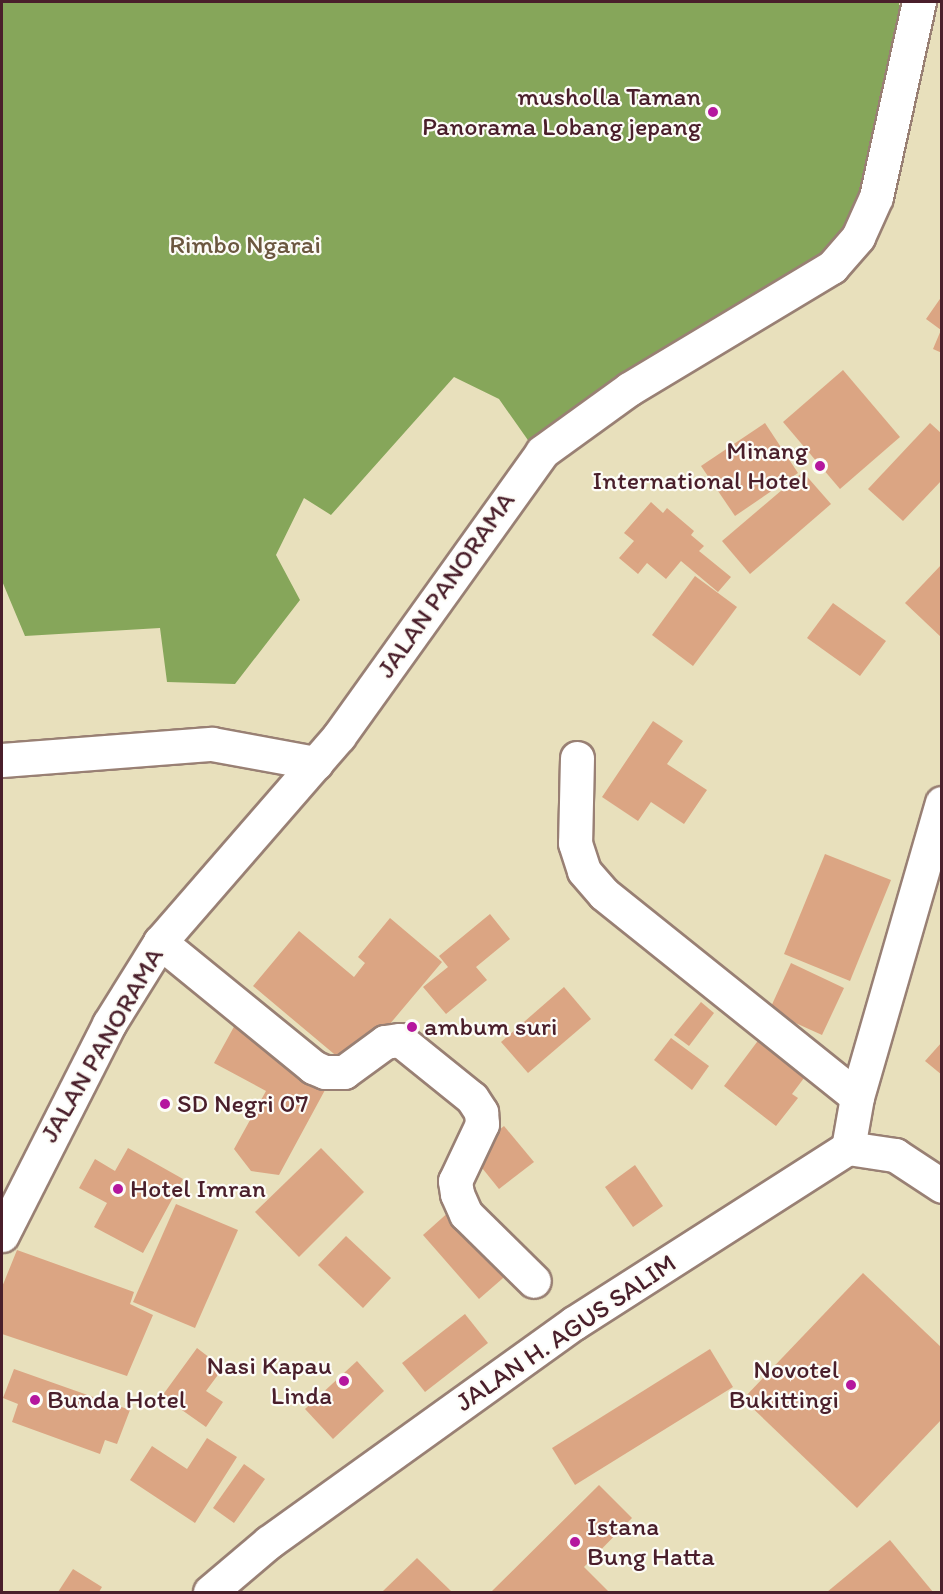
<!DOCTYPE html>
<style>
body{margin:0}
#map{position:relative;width:943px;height:1594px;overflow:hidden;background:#e8e0bc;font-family:Itim,sans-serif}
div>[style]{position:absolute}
.forest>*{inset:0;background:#86a65a}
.building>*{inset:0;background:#dba583}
.roads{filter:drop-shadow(2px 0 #998074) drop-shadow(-2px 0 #998074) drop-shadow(0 2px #998074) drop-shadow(0 -2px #998074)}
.minor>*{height:33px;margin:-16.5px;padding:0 16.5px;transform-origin:16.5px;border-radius:16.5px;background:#fff}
.secondary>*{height:33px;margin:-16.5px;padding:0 16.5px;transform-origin:16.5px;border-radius:16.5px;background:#fff}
.dots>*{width:16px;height:16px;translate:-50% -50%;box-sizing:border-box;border:3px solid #fdfcf7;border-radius:50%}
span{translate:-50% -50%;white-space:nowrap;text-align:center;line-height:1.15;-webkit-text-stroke:4.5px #fdfcf7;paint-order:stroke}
.poi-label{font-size:26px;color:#4a1f2b}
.right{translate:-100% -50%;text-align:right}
.left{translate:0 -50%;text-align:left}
.park-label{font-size:26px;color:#6b573f}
.street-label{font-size:26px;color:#4a1f2b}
.frame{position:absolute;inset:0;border:3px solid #4a1f2b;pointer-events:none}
</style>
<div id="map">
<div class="forest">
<i style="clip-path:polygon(2px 2px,899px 2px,900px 119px,865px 230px,537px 453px,499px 399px,454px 377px,331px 515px,304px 498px,276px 555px,300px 600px,235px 684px,167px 682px,160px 628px,25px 636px,2px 581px)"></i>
</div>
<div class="building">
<i style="clip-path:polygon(942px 296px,942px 353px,933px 349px,941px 330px,926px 319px)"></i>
<i style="clip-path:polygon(843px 370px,900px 437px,840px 489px,783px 422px)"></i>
<i style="clip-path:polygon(765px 423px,798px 473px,735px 516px,701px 466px)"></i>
<i style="clip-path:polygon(930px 423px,942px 434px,942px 480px,903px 521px,868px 489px)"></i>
<i style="clip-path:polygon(803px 472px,831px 504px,750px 574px,722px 541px)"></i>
<i style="clip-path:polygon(651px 502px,663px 513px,667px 508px,694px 531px,691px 535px,704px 546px,699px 551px,731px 577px,718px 592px,681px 561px,666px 579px,647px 563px,638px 574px,619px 558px,634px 541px,624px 533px)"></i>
<i style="clip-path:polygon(942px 564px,942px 638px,905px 603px)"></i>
<i style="clip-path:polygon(695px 576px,737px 607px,693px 666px,652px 635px)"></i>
<i style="clip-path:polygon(833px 603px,886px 641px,860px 676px,807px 638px)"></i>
<i style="clip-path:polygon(653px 721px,683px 741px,667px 764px,707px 790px,684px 824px,651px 802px,638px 821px,602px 797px)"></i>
<i style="clip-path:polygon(825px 854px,891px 880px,850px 981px,784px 954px)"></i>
<i style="clip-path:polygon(490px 914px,510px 939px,476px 967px,487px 980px,446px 1014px,423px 987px,448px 967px,439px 956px)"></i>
<i style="clip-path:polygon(390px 918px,442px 962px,352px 1069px,253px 986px,299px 931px,354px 977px,365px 963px,358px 957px)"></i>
<i style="clip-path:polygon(791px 963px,844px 988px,822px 1035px,769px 1011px)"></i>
<i style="clip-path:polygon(564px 987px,591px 1019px,528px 1073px,501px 1042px)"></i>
<i style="clip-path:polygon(701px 1002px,714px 1013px,689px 1046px,674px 1035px)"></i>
<i style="clip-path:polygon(241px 1014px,338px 1066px,279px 1175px,251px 1171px,234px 1149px,266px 1091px,214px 1063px)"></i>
<i style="clip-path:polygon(763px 1034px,810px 1070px,792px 1094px,798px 1098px,776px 1126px,724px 1086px)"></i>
<i style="clip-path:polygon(671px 1038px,709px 1066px,692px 1090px,654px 1060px)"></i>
<i style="clip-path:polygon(942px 1042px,942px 1075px,925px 1061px)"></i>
<i style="clip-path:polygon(504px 1126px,534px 1162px,499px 1189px,470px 1153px)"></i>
<i style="clip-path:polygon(128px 1148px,183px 1179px,143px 1253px,94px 1227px,107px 1203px,79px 1188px,95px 1159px,115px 1171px)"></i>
<i style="clip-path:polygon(321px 1148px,364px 1192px,299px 1257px,255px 1212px)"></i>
<i style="clip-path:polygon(635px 1165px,663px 1206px,633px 1227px,605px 1187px)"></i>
<i style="clip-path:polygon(469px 1194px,526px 1258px,479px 1299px,423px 1235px)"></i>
<i style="clip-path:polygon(176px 1204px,238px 1230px,195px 1328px,133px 1302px)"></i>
<i style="clip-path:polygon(346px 1236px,391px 1278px,363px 1308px,318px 1265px)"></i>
<i style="clip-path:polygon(17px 1250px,134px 1292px,130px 1304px,153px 1315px,127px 1376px,2px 1334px,2px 1287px)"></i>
<i style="clip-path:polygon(863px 1273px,942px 1348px,942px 1419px,857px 1508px,743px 1399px)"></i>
<i style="clip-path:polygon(465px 1314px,488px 1343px,425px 1392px,402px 1363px)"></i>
<i style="clip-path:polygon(197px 1348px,223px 1368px,206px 1391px,223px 1402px,206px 1427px,162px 1396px)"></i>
<i style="clip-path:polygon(710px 1349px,733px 1387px,575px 1485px,552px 1448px)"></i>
<i style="clip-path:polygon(357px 1361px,384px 1391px,333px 1439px,305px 1409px)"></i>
<i style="clip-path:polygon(14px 1369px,130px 1410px,117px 1444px,105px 1440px,100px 1454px,12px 1422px,18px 1404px,3px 1398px)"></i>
<i style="clip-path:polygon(207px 1438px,237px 1457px,195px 1523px,130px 1480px,152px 1446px,187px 1469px)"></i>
<i style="clip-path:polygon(244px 1464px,265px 1479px,234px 1523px,213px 1508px)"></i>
<i style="clip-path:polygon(599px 1485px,632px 1518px,584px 1567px,609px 1592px,491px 1592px)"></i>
<i style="clip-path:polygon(890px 1540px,933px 1592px,827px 1592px)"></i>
<i style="clip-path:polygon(417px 1558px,452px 1592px,382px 1592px)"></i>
<i style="clip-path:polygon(73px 1569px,102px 1587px,99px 1592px,58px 1592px)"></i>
</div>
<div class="roads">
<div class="minor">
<i style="left:577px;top:758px;width:85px;rotate:91.3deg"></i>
<i style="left:575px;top:843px;width:29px;rotate:72deg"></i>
<i style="left:584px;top:871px;width:30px;rotate:49deg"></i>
<i style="left:604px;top:894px;width:324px;rotate:38.7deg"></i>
<i style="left:2px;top:760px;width:211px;rotate:-4.4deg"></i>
<i style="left:212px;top:744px;width:106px;rotate:10.4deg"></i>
<i style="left:160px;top:942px;width:198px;rotate:39.2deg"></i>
<i style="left:313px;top:1067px;width:13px;rotate:23deg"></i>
<i style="left:325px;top:1072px;width:19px"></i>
<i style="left:344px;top:1072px;width:51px;rotate:-36.2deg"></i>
<i style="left:385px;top:1042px;width:15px;rotate:-8deg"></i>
<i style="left:400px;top:1040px;width:92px;rotate:38.9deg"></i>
<i style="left:472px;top:1098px;width:17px;rotate:57deg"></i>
<i style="left:481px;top:1112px;width:12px;rotate:85deg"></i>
<i style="left:482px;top:1124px;width:63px;rotate:115.3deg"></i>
<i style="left:455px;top:1181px;width:13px;rotate:81deg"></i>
<i style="left:457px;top:1194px;width:22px;rotate:66deg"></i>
<i style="left:466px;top:1214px;width:95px;rotate:44.6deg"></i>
<i style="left:848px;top:1148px;width:52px;rotate:-80deg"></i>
<i style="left:857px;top:1097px;width:306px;rotate:-73.9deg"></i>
</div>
<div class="secondary">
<i style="left:2px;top:1235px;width:237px;rotate:-63.1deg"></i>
<i style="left:109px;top:1024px;width:97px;rotate:-58.1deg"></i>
<i style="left:160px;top:942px;width:273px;rotate:-49deg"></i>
<i style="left:339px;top:736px;width:349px;rotate:-54.4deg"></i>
<i style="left:542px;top:452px;width:107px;rotate:-35.9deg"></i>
<i style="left:629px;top:389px;width:237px;rotate:-31deg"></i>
<i style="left:832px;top:267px;width:40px;rotate:-49deg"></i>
<i style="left:858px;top:237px;width:44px;rotate:-65.8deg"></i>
<i style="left:876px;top:197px;width:200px;rotate:-77.6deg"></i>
<i style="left:210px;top:1592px;width:77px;rotate:-40.3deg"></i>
<i style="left:269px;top:1542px;width:375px;rotate:-35.7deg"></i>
<i style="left:574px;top:1323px;width:325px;rotate:-32.6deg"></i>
<i style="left:848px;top:1148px;width:48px;rotate:8.5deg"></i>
<i style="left:895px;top:1155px;width:56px;rotate:33.4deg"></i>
</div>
</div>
<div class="dots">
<i style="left:713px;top:112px;background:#b5179e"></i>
<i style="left:820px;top:466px;background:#b5179e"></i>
<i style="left:412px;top:1027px;background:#b5179e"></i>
<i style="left:165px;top:1104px;background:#b5179e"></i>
<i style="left:118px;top:1189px;background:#b5179e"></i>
<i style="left:344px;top:1381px;background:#b5179e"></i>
<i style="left:851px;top:1385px;background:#b5179e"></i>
<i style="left:35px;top:1400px;background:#b5179e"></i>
<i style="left:575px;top:1542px;background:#b5179e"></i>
</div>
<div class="poi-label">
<span class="right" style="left:701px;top:112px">musholla Taman<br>Panorama Lobang jepang</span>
<span class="right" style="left:808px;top:466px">Minang<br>International Hotel</span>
<span class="left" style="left:424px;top:1027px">ambum suri</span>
<span class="left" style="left:177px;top:1104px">SD Negri 07</span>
<span class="left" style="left:130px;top:1189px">Hotel Imran</span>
<span class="right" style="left:332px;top:1381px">Nasi Kapau<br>Linda</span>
<span class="right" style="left:839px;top:1385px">Novotel<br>Bukittingi</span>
<span class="left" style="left:47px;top:1400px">Bunda Hotel</span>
<span class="left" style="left:587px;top:1542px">Istana<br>Bung Hatta</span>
</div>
<div class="park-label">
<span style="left:245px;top:245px">Rimbo Ngarai</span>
</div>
<div class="street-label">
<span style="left:446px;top:585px;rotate:-55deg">JALAN PANORAMA</span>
<span style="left:102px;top:1045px;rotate:-60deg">JALAN PANORAMA</span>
<span style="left:566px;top:1333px;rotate:-34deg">JALAN H. AGUS SALIM</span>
</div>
<div class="frame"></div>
</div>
